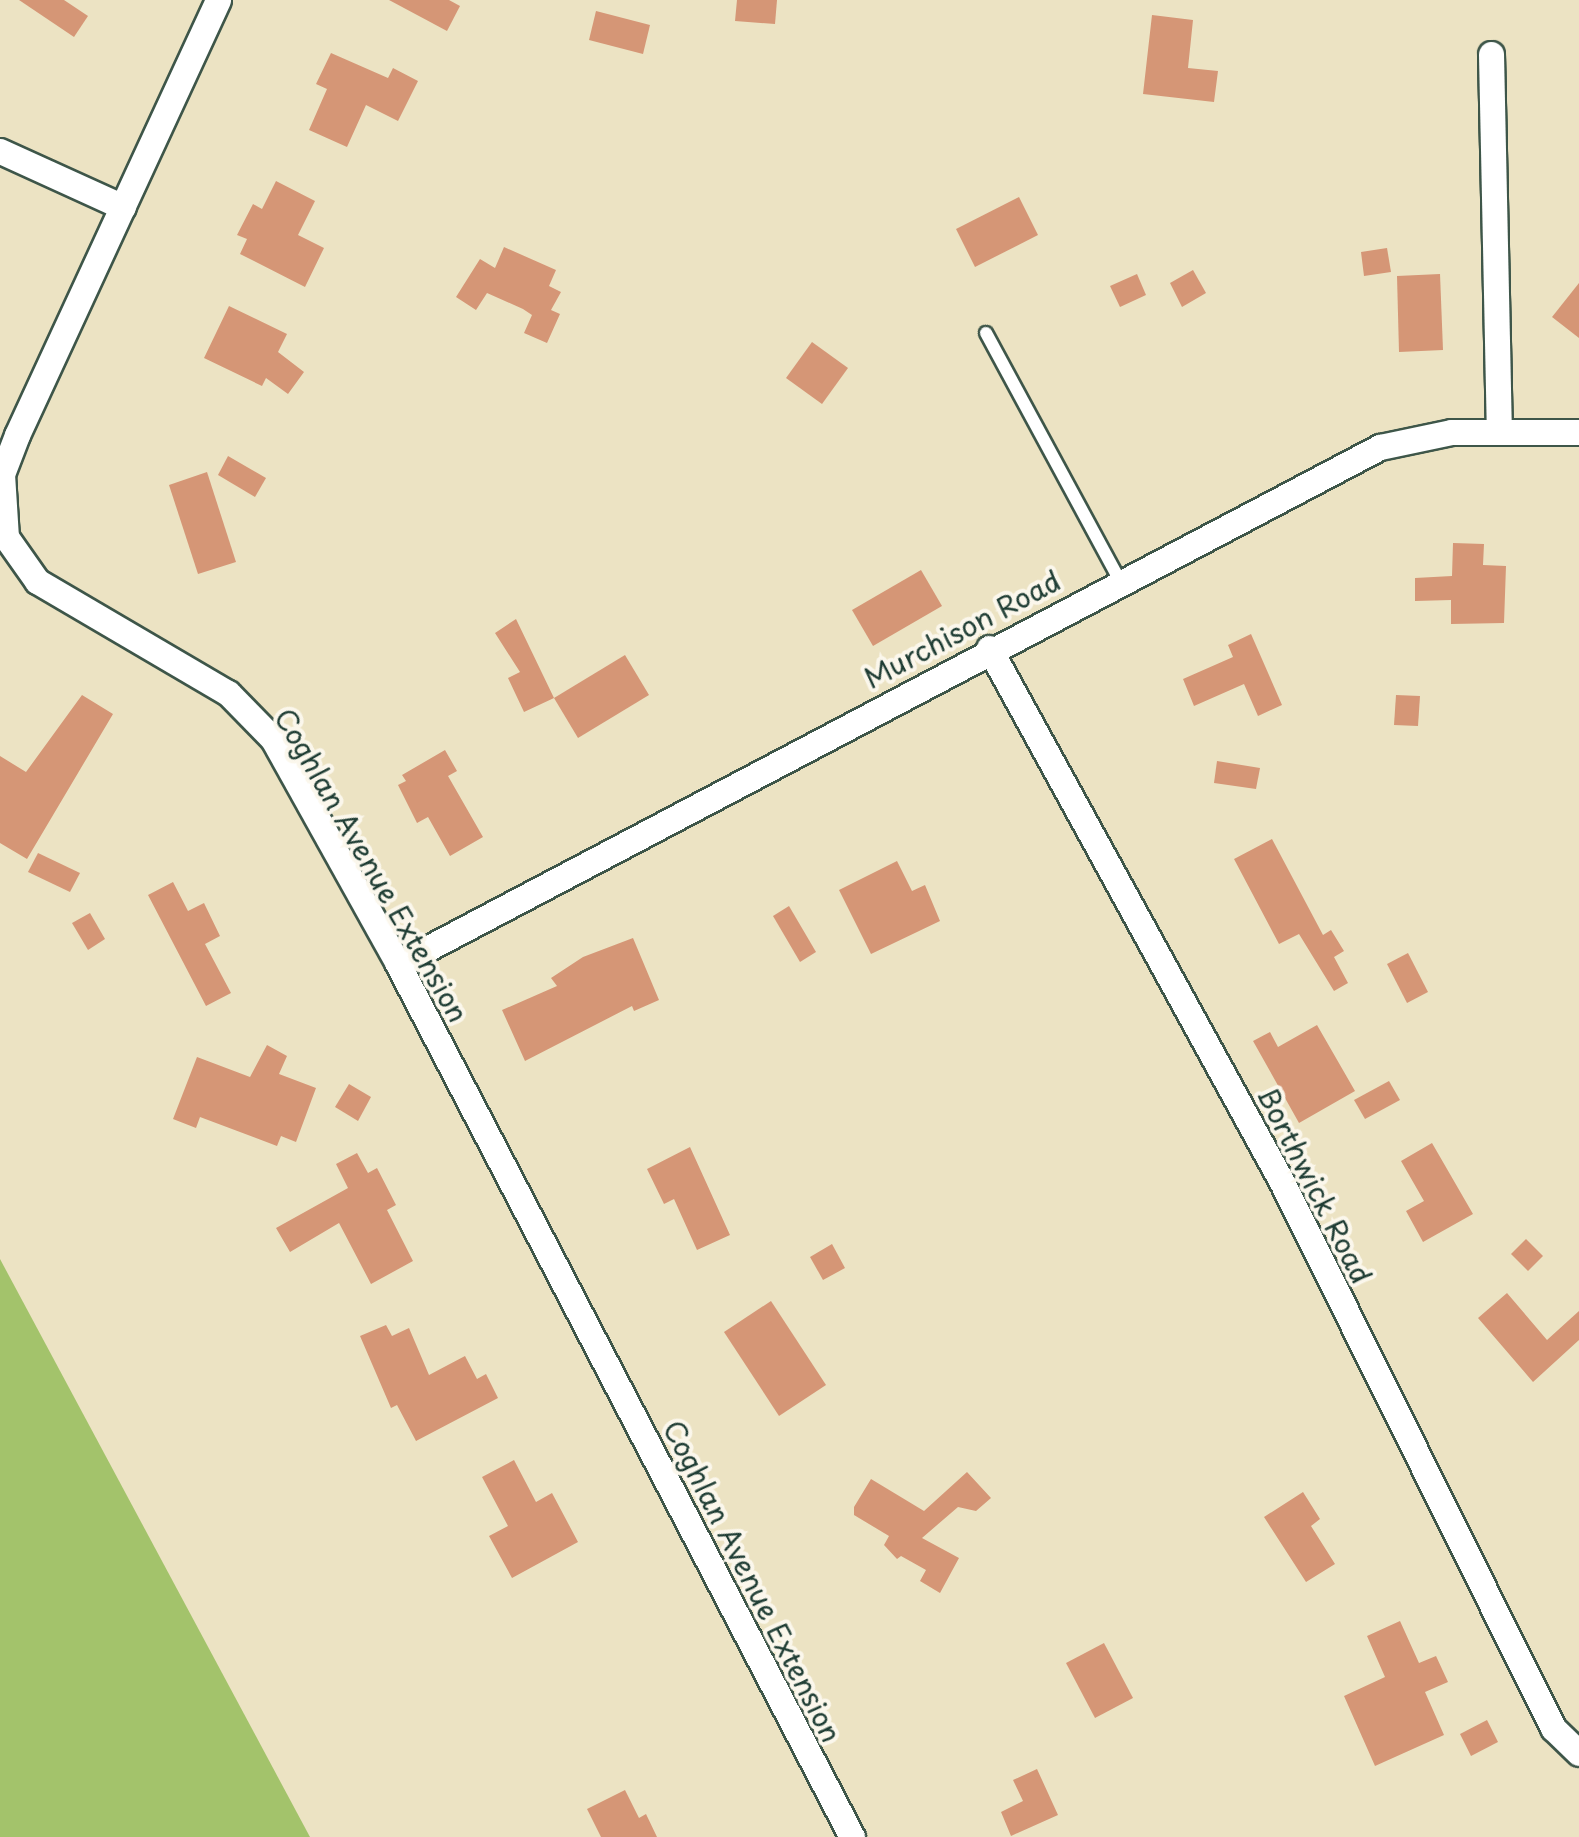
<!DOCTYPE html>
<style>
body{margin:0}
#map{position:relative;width:1579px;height:1837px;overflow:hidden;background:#ece3c3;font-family:"Playpen Sans",sans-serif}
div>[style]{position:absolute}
.green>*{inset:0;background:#a3c36b}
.building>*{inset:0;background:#d59676}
.roads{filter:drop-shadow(2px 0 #3e5649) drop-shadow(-2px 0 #3e5649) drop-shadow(0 2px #3e5649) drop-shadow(0 -2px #3e5649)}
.lane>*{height:12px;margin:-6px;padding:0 6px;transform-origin:6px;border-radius:6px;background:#fff}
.street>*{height:25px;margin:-12.5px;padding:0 12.5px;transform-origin:12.5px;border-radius:12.5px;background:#fff}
span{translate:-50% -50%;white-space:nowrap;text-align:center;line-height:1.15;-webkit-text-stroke:8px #fbf7ec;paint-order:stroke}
.street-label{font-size:28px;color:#1f3d34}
</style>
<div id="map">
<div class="green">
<i style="clip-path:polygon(0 1259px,310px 1837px,0 1837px)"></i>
</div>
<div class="building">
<i style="clip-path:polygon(19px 0,64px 0,88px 16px,74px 37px)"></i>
<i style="clip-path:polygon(389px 0,449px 0,460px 6px,447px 31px)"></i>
<i style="clip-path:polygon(737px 0,777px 0,775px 24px,735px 21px)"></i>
<i style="clip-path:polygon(596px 11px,650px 25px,643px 54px,589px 40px)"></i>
<i style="clip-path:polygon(1152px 15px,1193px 20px,1188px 68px,1218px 71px,1214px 102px,1143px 94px)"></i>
<i style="clip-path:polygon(331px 53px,388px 78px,393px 68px,418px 81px,398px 121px,366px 105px,347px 147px,309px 130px,327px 89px,316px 84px)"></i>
<i style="clip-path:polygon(276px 181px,315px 201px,298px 235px,324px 248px,305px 287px,240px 254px,247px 239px,237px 235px,253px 204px,262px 209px)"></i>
<i style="clip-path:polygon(1019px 197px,1038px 235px,975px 267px,956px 229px)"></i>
<i style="clip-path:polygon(504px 247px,556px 270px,549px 286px,561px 292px,551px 310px,560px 314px,547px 343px,524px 333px,532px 315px,523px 309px,487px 293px,476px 310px,456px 297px,480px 259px,495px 268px)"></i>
<i style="clip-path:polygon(1387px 248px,1391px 272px,1364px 276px,1361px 252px)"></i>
<i style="clip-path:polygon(1193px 270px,1206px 293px,1182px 307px,1170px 283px)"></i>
<i style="clip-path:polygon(1137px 274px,1146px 295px,1120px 307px,1110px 286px)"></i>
<i style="clip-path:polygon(1440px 274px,1443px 350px,1399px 352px,1397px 276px)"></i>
<i style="clip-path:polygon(1579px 283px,1579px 338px,1552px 317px)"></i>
<i style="clip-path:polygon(229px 306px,287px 334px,278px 352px,304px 372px,288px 394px,266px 378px,262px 386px,204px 358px)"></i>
<i style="clip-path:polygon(812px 342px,848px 368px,822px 404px,786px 378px)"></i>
<i style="clip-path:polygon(228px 456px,266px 478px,255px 497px,218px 475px)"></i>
<i style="clip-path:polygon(207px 472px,236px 562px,198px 574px,169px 485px)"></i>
<i style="clip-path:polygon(1453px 543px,1484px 544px,1483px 565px,1506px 566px,1504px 623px,1451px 624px,1451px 600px,1415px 601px,1415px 578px,1452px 576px)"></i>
<i style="clip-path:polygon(921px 570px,942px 606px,873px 646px,852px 610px)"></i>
<i style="clip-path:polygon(516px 619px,554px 698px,524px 712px,508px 678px,520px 672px,495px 633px)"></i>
<i style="clip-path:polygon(1251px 634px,1282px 705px,1258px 716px,1244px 684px,1194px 706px,1183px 679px,1233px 657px,1228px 645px)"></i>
<i style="clip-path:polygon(625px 655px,649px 695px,578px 738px,554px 698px)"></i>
<i style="clip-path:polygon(82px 695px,113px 714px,27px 859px,0 843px,0 756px,26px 772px)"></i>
<i style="clip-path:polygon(1396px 695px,1420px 696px,1418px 726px,1394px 725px)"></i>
<i style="clip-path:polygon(445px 750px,457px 771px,448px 776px,483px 837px,450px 856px,428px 817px,417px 823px,398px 785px,406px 781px,402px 775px)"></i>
<i style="clip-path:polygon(1217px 761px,1260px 768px,1256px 789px,1214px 783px)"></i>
<i style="clip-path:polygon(1272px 839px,1323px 935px,1331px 930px,1344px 951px,1334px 957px,1348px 983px,1334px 991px,1299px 934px,1279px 944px,1234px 859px)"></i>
<i style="clip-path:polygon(38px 853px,80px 873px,70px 892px,28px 872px)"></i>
<i style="clip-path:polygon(897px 861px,912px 891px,925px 885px,940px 921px,871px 954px,839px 890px)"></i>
<i style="clip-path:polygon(173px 882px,188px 911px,204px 903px,220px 936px,205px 944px,231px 993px,206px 1006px,148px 895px)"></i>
<i style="clip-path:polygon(789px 906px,816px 952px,800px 962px,773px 916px)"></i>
<i style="clip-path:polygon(90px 913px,105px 939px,88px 950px,72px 923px)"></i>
<i style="clip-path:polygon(633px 938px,659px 1000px,634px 1011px,632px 1006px,525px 1061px,502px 1010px,557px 986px,551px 978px,583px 957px)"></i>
<i style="clip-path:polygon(1408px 953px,1428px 992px,1407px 1003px,1387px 964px)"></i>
<i style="clip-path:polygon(1317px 1025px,1355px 1091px,1299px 1123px,1253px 1041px,1270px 1032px,1278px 1047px)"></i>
<i style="clip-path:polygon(267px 1045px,287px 1056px,279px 1074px,316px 1088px,296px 1142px,281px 1136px,277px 1146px,200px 1117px,196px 1128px,173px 1119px,197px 1057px,250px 1077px)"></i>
<i style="clip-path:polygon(1389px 1081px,1400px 1100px,1365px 1119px,1354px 1100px)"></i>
<i style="clip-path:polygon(349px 1084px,371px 1097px,358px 1121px,335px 1107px)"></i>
<i style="clip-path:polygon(1432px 1143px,1473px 1214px,1423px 1242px,1406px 1211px,1424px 1201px,1401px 1161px)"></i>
<i style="clip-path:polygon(690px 1147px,730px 1235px,697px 1250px,674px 1199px,664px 1204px,647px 1169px)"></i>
<i style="clip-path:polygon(357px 1153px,368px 1173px,377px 1168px,396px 1205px,387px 1210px,413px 1261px,371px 1284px,339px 1223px,290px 1252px,276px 1228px,348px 1188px,336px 1164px)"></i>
<i style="clip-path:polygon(1526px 1239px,1543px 1256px,1528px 1271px,1511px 1254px)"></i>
<i style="clip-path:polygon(832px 1244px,845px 1268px,823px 1280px,810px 1257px)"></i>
<i style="clip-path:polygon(1507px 1293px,1547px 1340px,1579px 1311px,1579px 1340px,1533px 1382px,1478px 1318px)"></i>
<i style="clip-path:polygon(771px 1301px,826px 1385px,779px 1416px,724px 1332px)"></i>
<i style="clip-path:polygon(386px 1325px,392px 1336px,409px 1328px,429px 1375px,465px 1356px,477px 1379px,486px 1374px,498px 1398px,416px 1441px,397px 1405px,391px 1408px,360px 1336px)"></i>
<i style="clip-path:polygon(514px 1460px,536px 1502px,552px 1493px,578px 1542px,512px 1578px,489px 1536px,508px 1526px,482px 1477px)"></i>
<i style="clip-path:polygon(967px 1472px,991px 1498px,976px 1511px,958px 1507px,922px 1538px,959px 1558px,940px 1593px,920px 1581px,926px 1570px,901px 1556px,897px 1559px,884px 1545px,889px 1536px,854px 1515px,854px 1507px,871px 1479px,924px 1511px)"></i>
<i style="clip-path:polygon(1303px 1492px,1320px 1519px,1311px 1526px,1335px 1564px,1306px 1582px,1264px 1517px)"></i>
<i style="clip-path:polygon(1400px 1621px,1419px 1663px,1436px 1656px,1448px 1682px,1425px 1692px,1444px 1735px,1375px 1766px,1344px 1696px,1385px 1677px,1367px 1636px)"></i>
<i style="clip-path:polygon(1104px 1643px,1133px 1698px,1095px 1718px,1066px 1663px)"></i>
<i style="clip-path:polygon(1487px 1720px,1498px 1742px,1471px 1756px,1460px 1734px)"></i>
<i style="clip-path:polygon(1037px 1769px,1058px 1815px,1011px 1836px,1001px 1812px,1023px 1801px,1013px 1780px)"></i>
<i style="clip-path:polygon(625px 1790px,639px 1818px,646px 1814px,657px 1837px,601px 1837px,587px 1809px)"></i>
</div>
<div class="roads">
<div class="lane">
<i style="left:986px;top:333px;width:282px;rotate:61.6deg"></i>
</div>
<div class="street">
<i style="left:218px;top:0;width:479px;rotate:114.8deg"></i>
<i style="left:17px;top:435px;width:42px;rotate:111deg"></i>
<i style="left:2px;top:474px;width:63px;rotate:86.4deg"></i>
<i style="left:6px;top:537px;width:54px;rotate:54.8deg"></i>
<i style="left:37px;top:581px;width:221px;rotate:30.4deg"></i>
<i style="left:228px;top:693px;width:64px;rotate:45.6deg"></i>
<i style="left:273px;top:739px;width:257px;rotate:60.9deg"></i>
<i style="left:398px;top:964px;width:984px;rotate:62.52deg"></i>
<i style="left:1491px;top:54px;width:377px;rotate:88.8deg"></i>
<i style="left:0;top:151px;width:135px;rotate:24.5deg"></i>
<i style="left:989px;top:648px;width:609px;rotate:61.25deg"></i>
<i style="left:1282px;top:1182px;width:610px;rotate:63.6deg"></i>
<i style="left:1553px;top:1728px;width:36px;rotate:44deg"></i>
<i style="left:398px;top:964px;width:1110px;rotate:-27.77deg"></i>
<i style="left:1380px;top:447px;width:73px;rotate:-11.9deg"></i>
<i style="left:1451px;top:432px;width:128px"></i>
</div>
</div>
<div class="street-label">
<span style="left:962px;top:629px;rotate:-28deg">Murchison Road</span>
<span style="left:372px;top:865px;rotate:60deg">Coghlan Avenue Extension</span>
<span style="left:1315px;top:1185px;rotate:63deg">Borthwick Road</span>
<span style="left:753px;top:1581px;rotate:63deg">Coghlan Avenue Extension</span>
</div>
</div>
